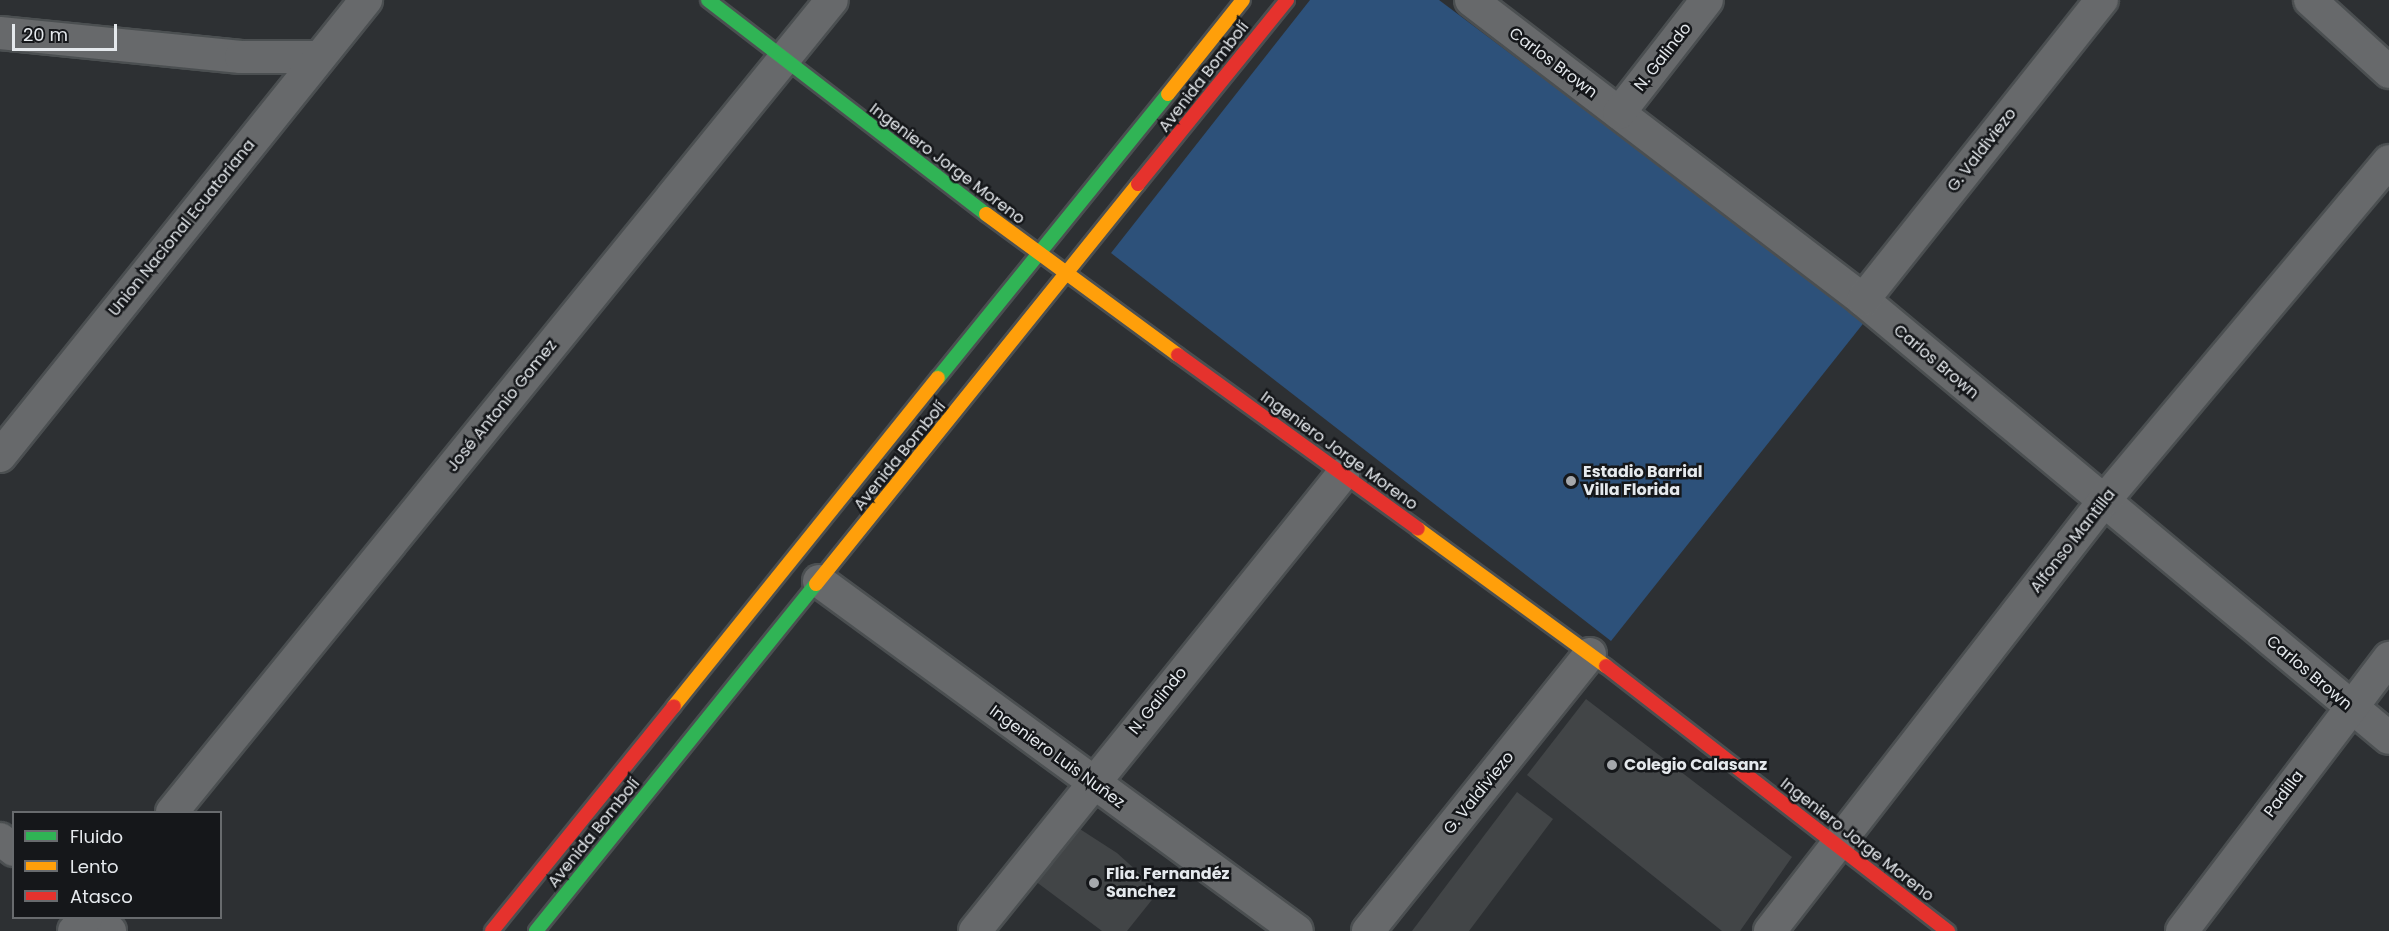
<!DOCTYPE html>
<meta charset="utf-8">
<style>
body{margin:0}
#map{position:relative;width:2389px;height:931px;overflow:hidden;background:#2d3033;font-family:Poppins,sans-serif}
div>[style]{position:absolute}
.green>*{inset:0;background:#2d517a}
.building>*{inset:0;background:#424547}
.roads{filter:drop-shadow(2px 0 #4b4f51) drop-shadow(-2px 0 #4b4f51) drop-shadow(0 2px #4b4f51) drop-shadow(0 -2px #4b4f51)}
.street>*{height:32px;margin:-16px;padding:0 16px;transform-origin:16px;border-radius:16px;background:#67696b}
.fast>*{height:14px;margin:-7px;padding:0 7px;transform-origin:7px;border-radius:7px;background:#30b455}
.slow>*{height:14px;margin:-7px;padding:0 7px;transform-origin:7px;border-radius:7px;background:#ff9f0a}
.jam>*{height:14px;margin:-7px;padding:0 7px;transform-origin:7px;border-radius:7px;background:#e5322d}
.dots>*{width:16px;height:16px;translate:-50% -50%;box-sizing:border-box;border:3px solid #15171a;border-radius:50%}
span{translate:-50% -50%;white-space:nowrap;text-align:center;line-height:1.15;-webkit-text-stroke:5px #15171a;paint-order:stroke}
.street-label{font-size:16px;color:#e5e9ed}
.poi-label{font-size:16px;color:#e5e9ed;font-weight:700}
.left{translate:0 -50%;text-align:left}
.legend{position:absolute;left:12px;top:811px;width:210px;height:108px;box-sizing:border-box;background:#15171a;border:2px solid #686b6e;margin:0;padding:8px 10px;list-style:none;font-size:18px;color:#e5e9ed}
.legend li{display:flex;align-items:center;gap:12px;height:30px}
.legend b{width:30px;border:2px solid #686b6e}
.scale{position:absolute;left:12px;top:24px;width:105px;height:27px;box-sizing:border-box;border:3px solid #e5e9ed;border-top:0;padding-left:8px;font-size:18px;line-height:21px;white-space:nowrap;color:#e5e9ed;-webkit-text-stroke:4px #15171a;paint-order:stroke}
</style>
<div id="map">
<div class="green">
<i style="clip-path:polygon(1310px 0,1439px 0,1866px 320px,1611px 641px,1111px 253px)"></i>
</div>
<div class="building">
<i style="clip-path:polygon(1586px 699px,1792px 857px,1740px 931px,1722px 931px,1527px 775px)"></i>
<i style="clip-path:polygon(1517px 792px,1553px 819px,1469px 931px,1412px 931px)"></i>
<i style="clip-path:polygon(1069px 822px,1117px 853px,1159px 891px,1127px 931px,1102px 931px,1027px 875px)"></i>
</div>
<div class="roads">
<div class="street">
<i style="left:1471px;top:0;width:494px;rotate:37.4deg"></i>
<i style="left:1863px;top:300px;width:684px;rotate:39.78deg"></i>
<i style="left:2310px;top:0;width:107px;rotate:42.3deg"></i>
<i style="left:0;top:33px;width:242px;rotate:5.7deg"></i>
<i style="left:241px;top:57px;width:78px"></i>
<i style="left:1619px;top:113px;width:143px;rotate:-52.1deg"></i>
<i style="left:1863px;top:300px;width:384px;rotate:-51.5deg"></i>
<i style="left:0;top:456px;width:585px;rotate:-51.25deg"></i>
<i style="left:819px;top:581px;width:592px;rotate:36.21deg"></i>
<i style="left:172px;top:812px;width:1046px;rotate:-50.9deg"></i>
<i style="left:0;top:839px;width:18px;rotate:38deg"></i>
<i style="left:95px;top:918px;width:20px;rotate:41deg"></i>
<i style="left:74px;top:931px;width:18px;rotate:-47deg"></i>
<i style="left:975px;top:931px;width:587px;rotate:-51.16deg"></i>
<i style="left:1368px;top:931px;width:355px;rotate:-51.3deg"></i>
<i style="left:1770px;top:931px;width:543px;rotate:-52.18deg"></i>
<i style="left:2103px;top:502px;width:445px;rotate:-50deg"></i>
<i style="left:2182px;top:931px;width:343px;rotate:-52.8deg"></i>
</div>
<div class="fast">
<i style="left:708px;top:0;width:351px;rotate:37.6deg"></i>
<i style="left:938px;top:378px;width:365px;rotate:-51deg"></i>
<i style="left:536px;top:931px;width:446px;rotate:-51.1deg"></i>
</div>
<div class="slow">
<i style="left:1168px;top:94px;width:120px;rotate:-51.4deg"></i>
<i style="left:986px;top:214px;width:238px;rotate:36.3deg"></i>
<i style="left:1418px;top:529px;width:233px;rotate:36.1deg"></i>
<i style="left:816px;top:584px;width:514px;rotate:-51.17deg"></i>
<i style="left:674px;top:706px;width:421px;rotate:-51.2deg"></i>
</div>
<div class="jam">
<i style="left:1138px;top:184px;width:237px;rotate:-51deg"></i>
<i style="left:1178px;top:355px;width:296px;rotate:35.9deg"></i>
<i style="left:1606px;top:666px;width:433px;rotate:37.8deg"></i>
<i style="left:492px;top:931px;width:289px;rotate:-51deg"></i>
</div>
</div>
<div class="dots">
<i style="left:1571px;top:481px;background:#a5a8ac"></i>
<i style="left:1612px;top:765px;background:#a5a8ac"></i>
<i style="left:1094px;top:883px;background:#a5a8ac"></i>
</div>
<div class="street-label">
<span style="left:1663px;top:57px;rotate:-52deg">N. Galindo</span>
<span style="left:1553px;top:63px;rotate:37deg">Carlos Brown</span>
<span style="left:1204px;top:77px;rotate:-52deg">Avenida Bombolí</span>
<span style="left:1982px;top:150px;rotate:-52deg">G. Valdiviezo</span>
<span style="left:947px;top:164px;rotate:37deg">Ingeniero Jorge Moreno</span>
<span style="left:182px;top:228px;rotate:-51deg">Union Nacional Ecuatoriana</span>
<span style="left:1936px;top:362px;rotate:40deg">Carlos Brown</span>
<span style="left:502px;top:406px;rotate:-51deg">José Antonio Gomez</span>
<span style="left:1339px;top:451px;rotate:36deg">Ingeniero Jorge Moreno</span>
<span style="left:900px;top:456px;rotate:-51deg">Avenida Bombolí</span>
<span style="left:2073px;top:541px;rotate:-52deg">Alfonso Mantilla</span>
<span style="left:2309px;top:673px;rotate:40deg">Carlos Brown</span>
<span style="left:1158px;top:701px;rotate:-51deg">N. Galindo</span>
<span style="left:1057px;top:757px;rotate:36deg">Ingeniero Luis Nuñez</span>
<span style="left:1479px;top:793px;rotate:-51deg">G. Valdiviezo</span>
<span style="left:2284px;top:794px;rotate:-53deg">Padilla</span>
<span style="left:594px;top:833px;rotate:-51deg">Avenida Bombolí</span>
<span style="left:1857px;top:840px;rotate:38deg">Ingeniero Jorge Moreno</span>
</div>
<div class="poi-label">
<span class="left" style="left:1583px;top:481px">Estadio Barrial<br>Villa Florida</span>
<span class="left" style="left:1624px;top:765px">Colegio Calasanz</span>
<span class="left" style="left:1106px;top:883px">Flia. Fernandéz<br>Sanchez</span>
</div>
<ul class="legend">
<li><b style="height:8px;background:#30b455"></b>Fluido</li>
<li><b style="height:8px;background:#ff9f0a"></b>Lento</li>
<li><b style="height:8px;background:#e5322d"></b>Atasco</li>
</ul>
<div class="scale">20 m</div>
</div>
